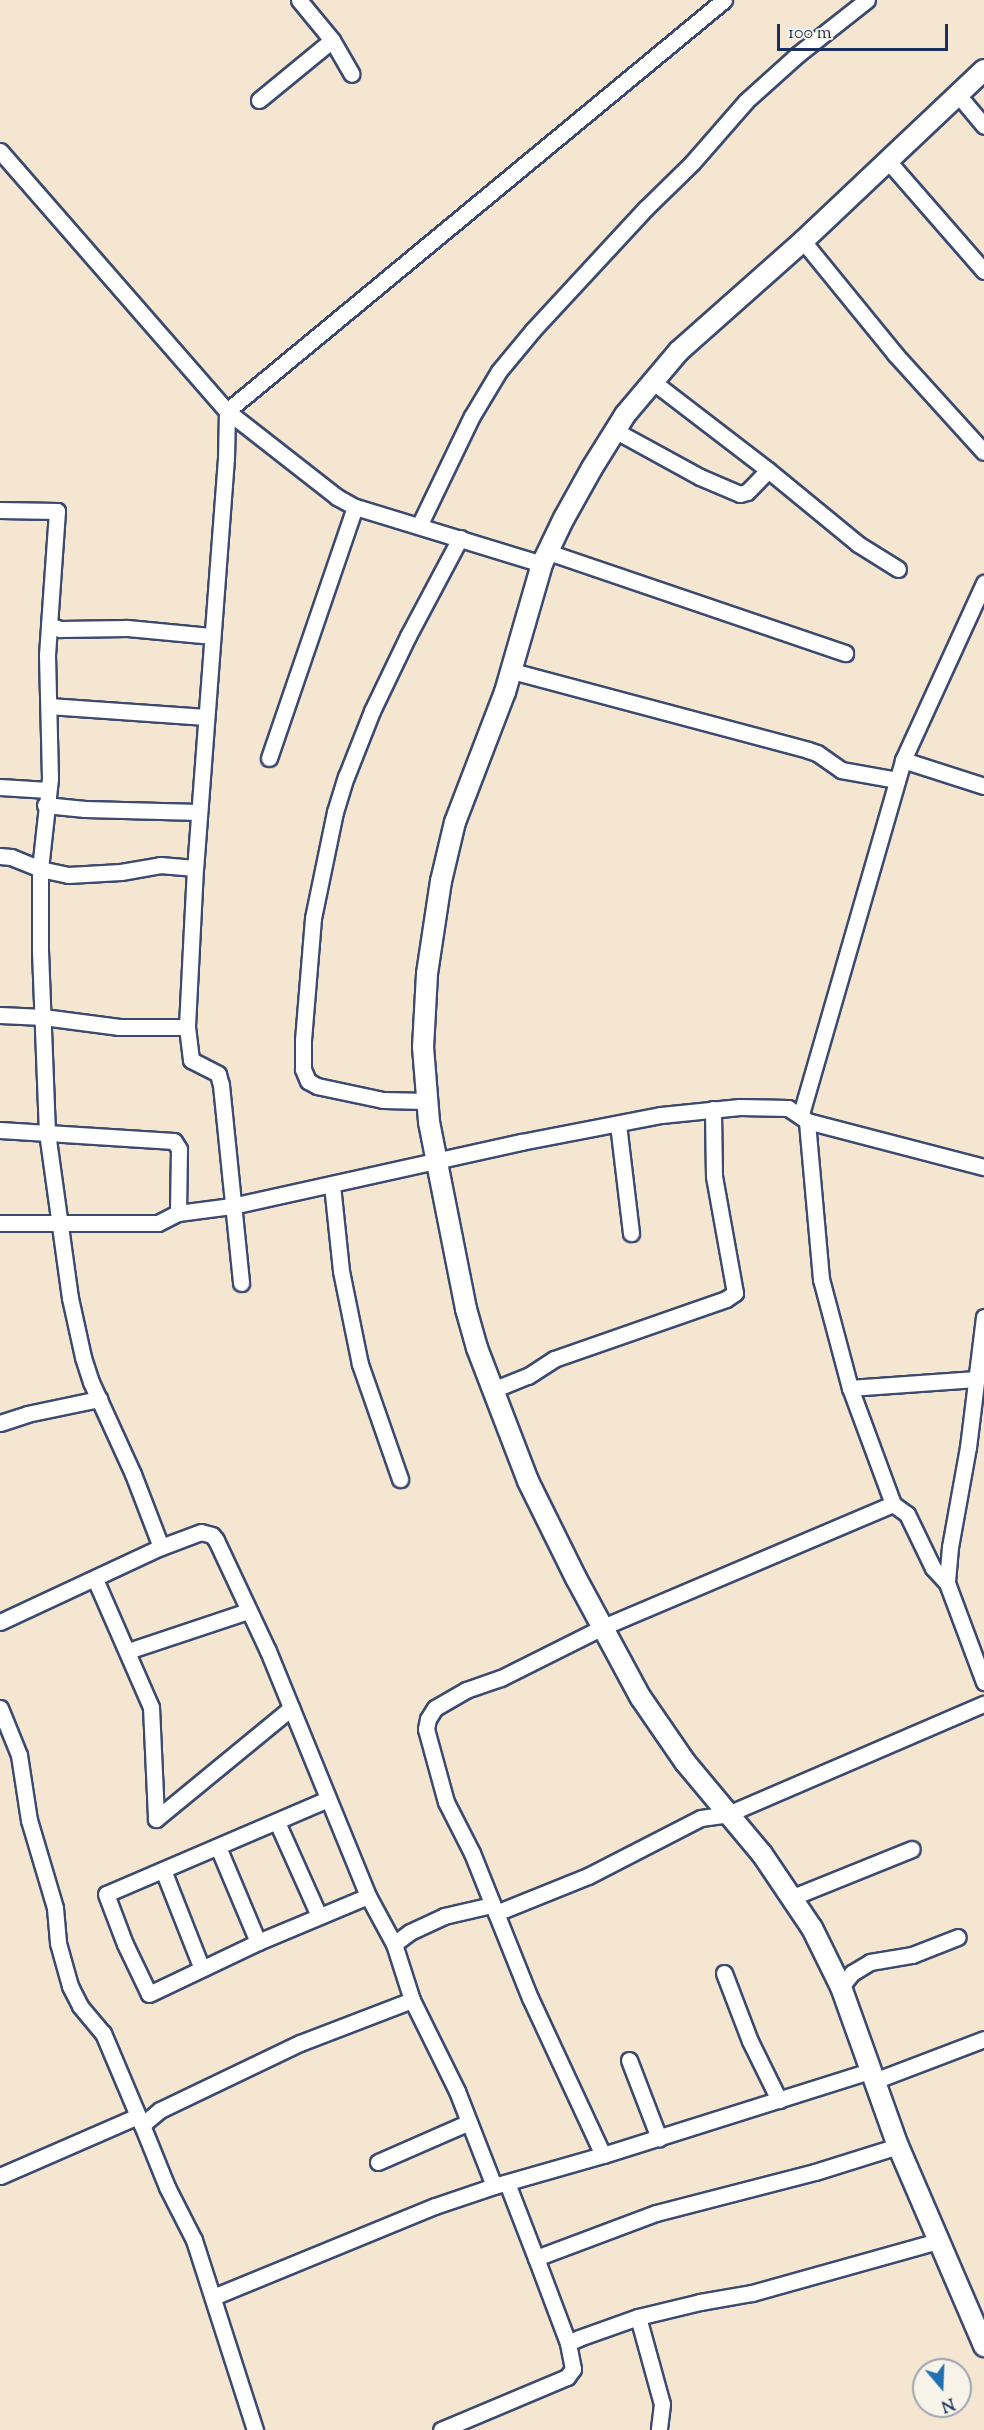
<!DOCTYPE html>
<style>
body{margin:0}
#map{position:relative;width:984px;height:2430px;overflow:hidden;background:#f4e6d0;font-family:"Sorts Mill Goudy",serif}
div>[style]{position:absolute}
.roads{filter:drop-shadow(2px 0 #3c4a6f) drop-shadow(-2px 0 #3c4a6f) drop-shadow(0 2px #3c4a6f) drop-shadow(0 -2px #3c4a6f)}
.minor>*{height:15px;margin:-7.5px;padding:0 7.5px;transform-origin:7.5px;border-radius:7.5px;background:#fff}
.major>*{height:20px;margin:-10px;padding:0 10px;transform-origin:10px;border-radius:10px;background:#fff}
span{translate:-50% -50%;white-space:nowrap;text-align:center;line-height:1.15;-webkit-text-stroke:6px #f7f3e8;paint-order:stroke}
.north{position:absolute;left:912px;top:2358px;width:60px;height:60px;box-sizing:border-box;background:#f7f3e8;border:2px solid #9fa5b1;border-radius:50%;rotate:161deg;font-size:16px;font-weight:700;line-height:24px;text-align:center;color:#1b2f5e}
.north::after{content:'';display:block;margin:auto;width:21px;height:27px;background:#1f6fb2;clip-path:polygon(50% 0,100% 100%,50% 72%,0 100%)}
.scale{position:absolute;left:777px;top:24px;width:171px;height:27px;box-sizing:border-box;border:3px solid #1b2f5e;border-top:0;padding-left:8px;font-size:18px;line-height:21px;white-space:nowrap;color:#1b2f5e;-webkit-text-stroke:4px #f7f3e8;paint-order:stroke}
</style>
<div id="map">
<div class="roads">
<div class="minor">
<i style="left:299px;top:0;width:52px;rotate:50.5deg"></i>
<i style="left:332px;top:40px;width:39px;rotate:60deg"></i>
<i style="left:959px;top:96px;width:39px;rotate:50deg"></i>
<i style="left:259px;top:100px;width:94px;rotate:-39.4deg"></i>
<i style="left:0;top:151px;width:345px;rotate:48.9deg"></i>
<i style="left:227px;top:411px;width:47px;rotate:91.2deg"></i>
<i style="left:226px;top:458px;width:411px;rotate:94.3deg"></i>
<i style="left:195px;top:868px;width:159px;rotate:92.9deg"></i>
<i style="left:187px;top:1027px;width:33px;rotate:83deg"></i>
<i style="left:191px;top:1060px;width:30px;rotate:27deg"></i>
<i style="left:218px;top:1074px;width:11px;rotate:75deg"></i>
<i style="left:221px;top:1085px;width:199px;rotate:84.2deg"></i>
<i style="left:888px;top:161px;width:146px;rotate:48.9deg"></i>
<i style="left:803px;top:241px;width:146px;rotate:50.8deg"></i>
<i style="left:895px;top:354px;width:132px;rotate:47.8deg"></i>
<i style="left:652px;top:381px;width:146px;rotate:37.5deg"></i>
<i style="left:616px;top:431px;width:96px;rotate:28.7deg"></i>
<i style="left:700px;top:477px;width:43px;rotate:23deg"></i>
<i style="left:740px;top:494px;width:7px;rotate:-16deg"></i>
<i style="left:747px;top:492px;width:30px;rotate:-46deg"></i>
<i style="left:768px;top:470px;width:117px;rotate:39.4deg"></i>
<i style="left:858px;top:544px;width:47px;rotate:32deg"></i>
<i style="left:0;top:510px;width:57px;rotate:1deg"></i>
<i style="left:57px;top:511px;width:114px;rotate:94deg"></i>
<i style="left:49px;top:625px;width:12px;rotate:20deg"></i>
<i style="left:60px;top:629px;width:67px;rotate:-0.9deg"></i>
<i style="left:127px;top:628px;width:84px;rotate:5.4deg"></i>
<i style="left:419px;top:526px;width:122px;rotate:-64.3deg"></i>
<i style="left:472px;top:416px;width:52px;rotate:-59deg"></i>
<i style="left:499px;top:371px;width:53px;rotate:-50.3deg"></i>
<i style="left:533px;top:330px;width:165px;rotate:-47.2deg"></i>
<i style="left:645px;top:209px;width:66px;rotate:-44.4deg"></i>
<i style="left:692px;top:163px;width:82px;rotate:-48.9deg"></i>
<i style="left:746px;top:101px;width:69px;rotate:-42deg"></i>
<i style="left:797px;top:55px;width:89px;rotate:-38.2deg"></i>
<i style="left:548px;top:552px;width:314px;rotate:18.8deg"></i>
<i style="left:542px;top:564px;width:195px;rotate:-163deg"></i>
<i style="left:355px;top:507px;width:21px;rotate:-151deg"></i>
<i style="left:337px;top:497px;width:140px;rotate:-142deg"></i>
<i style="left:227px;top:411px;width:645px;rotate:-39.59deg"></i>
<i style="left:512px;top:671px;width:306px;rotate:14.9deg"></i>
<i style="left:808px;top:750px;width:9px;rotate:18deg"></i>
<i style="left:817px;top:753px;width:29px;rotate:35deg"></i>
<i style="left:841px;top:770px;width:57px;rotate:10.1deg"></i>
<i style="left:49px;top:706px;width:157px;rotate:4deg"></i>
<i style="left:269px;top:758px;width:265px;rotate:-71.1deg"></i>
<i style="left:903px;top:760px;width:85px;rotate:17.8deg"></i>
<i style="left:0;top:787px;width:48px;rotate:3.6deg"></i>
<i style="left:45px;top:805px;width:40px;rotate:5.7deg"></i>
<i style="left:85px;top:809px;width:114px;rotate:1.5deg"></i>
<i style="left:0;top:856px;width:11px;rotate:5deg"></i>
<i style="left:11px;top:857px;width:31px;rotate:22deg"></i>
<i style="left:40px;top:869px;width:29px;rotate:12deg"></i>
<i style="left:68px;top:875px;width:53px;rotate:-3.2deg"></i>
<i style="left:121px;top:872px;width:40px;rotate:-10deg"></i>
<i style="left:160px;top:865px;width:35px;rotate:5deg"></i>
<i style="left:0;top:1015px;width:43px;rotate:2.7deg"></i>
<i style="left:43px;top:1017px;width:77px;rotate:7.5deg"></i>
<i style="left:119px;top:1027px;width:68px"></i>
<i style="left:426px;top:1101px;width:43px;rotate:-178.7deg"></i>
<i style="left:383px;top:1100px;width:67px;rotate:-168deg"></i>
<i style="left:317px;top:1086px;width:10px;rotate:-151deg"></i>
<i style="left:308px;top:1081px;width:13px;rotate:-113deg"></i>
<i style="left:303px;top:1069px;width:29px;rotate:-90deg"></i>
<i style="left:303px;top:1040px;width:122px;rotate:-85.3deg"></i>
<i style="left:313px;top:918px;width:108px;rotate:-78.3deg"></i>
<i style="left:335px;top:812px;width:37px;rotate:-73deg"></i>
<i style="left:346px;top:777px;width:71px;rotate:-68.5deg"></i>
<i style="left:372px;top:711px;width:83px;rotate:-64.4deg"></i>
<i style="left:408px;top:636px;width:111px;rotate:-62deg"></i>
<i style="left:801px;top:1114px;width:368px;rotate:-73.9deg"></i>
<i style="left:903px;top:760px;width:195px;rotate:-65.4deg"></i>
<i style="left:618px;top:1124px;width:110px;rotate:83.2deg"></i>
<i style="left:0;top:1130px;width:174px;rotate:3.6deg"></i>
<i style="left:174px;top:1141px;width:9px;rotate:58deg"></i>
<i style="left:179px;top:1149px;width:64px;rotate:90.9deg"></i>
<i style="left:332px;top:1185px;width:86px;rotate:84deg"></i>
<i style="left:341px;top:1271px;width:95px;rotate:78.5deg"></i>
<i style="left:360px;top:1364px;width:122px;rotate:70.8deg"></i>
<i style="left:0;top:1223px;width:158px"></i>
<i style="left:158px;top:1223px;width:22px;rotate:-27deg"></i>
<i style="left:178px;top:1213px;width:54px;rotate:-7.4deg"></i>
<i style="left:232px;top:1206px;width:296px;rotate:-12.5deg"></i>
<i style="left:521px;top:1142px;width:143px;rotate:-10.9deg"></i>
<i style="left:661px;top:1115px;width:79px;rotate:-5.8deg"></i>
<i style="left:740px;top:1107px;width:48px;rotate:1.2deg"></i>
<i style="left:788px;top:1108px;width:23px;rotate:34deg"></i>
<i style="left:807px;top:1121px;width:183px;rotate:14.6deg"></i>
<i style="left:984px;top:1317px;width:131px;rotate:97deg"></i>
<i style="left:968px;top:1447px;width:102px;rotate:100.2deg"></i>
<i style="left:950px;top:1547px;width:36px;rotate:95deg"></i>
<i style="left:947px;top:1583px;width:106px;rotate:69.5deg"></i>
<i style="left:850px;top:1388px;width:126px;rotate:-4.1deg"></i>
<i style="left:495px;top:1389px;width:35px;rotate:-22deg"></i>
<i style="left:528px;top:1376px;width:31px;rotate:-33deg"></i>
<i style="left:554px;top:1359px;width:182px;rotate:-19.2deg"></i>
<i style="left:726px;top:1299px;width:11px;rotate:-34deg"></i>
<i style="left:735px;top:1293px;width:119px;rotate:-100.2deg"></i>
<i style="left:714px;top:1176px;width:67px;rotate:-90.9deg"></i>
<i style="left:0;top:1423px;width:28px;rotate:-18deg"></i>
<i style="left:27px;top:1414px;width:74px;rotate:-11.8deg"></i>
<i style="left:893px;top:1504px;width:17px;rotate:36deg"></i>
<i style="left:907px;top:1514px;width:60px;rotate:64.3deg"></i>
<i style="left:933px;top:1568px;width:21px;rotate:47deg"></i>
<i style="left:95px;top:1579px;width:140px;rotate:66.4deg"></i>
<i style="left:151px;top:1707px;width:112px;rotate:87.4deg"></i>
<i style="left:156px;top:1819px;width:175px;rotate:-39.4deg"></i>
<i style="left:0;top:1622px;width:178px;rotate:-25deg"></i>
<i style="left:128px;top:1651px;width:126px;rotate:-18.4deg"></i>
<i style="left:0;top:1708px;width:51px;rotate:68deg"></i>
<i style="left:19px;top:1755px;width:66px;rotate:81.3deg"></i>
<i style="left:29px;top:1820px;width:92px;rotate:73.5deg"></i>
<i style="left:55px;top:1908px;width:35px;rotate:85deg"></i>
<i style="left:58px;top:1943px;width:45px;rotate:74.4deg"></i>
<i style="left:70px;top:1986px;width:22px;rotate:63deg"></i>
<i style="left:80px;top:2006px;width:35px;rotate:50deg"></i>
<i style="left:103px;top:2033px;width:90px;rotate:67.1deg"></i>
<i style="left:328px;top:1799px;width:241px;rotate:156.8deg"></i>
<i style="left:106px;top:1894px;width:53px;rotate:69.2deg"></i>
<i style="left:125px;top:1944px;width:55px;rotate:64.4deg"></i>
<i style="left:149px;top:1994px;width:121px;rotate:-25.5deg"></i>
<i style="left:258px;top:1942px;width:119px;rotate:-22.7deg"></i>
<i style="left:277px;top:1822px;width:103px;rotate:65.9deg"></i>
<i style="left:218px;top:1847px;width:103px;rotate:67.2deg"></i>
<i style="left:163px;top:1870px;width:106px;rotate:68.5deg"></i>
<i style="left:793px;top:1897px;width:128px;rotate:-22deg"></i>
<i style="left:496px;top:1913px;width:99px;rotate:-21.9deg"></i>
<i style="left:588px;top:1876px;width:127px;rotate:-27.2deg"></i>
<i style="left:701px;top:1818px;width:27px;rotate:-8deg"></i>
<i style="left:728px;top:1814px;width:279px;rotate:-23.3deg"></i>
<i style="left:394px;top:1944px;width:20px;rotate:-37deg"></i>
<i style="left:410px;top:1932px;width:38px;rotate:-25deg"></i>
<i style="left:444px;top:1916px;width:49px;rotate:-12.9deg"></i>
<i style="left:724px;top:1973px;width:73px;rotate:69.1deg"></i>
<i style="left:750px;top:2041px;width:66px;rotate:63.8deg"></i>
<i style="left:841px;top:1987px;width:18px;rotate:-52deg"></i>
<i style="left:852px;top:1973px;width:21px;rotate:-31deg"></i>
<i style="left:870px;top:1962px;width:43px;rotate:-9.5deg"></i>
<i style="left:912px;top:1955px;width:49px;rotate:-21.4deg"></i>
<i style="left:412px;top:2000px;width:102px;rotate:63.7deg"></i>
<i style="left:457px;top:2091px;width:102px;rotate:68.7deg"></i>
<i style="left:629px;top:2060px;width:84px;rotate:69deg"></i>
<i style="left:874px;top:2081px;width:118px;rotate:-20.9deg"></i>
<i style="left:142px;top:2125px;width:67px;rotate:68deg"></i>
<i style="left:167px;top:2187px;width:59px;rotate:63deg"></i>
<i style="left:194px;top:2240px;width:200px;rotate:72.2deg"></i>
<i style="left:603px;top:2155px;width:173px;rotate:-114.9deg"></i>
<i style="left:530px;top:1998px;width:156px;rotate:-111.8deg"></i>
<i style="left:472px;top:1853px;width:57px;rotate:-117deg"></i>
<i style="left:446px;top:1802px;width:76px;rotate:-105.3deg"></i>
<i style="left:426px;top:1729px;width:10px;rotate:-79deg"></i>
<i style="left:428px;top:1719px;width:13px;rotate:-58deg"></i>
<i style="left:435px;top:1708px;width:36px;rotate:-30deg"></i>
<i style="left:466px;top:1690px;width:37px;rotate:-19deg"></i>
<i style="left:501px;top:1678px;width:114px;rotate:-26.6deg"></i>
<i style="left:603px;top:1627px;width:315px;rotate:-23deg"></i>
<i style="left:893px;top:1504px;width:124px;rotate:-110.3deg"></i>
<i style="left:850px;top:1388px;width:113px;rotate:-104.9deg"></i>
<i style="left:821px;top:1279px;width:159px;rotate:-95.1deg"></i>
<i style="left:378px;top:2162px;width:97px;rotate:-23.7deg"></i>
<i style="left:0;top:2176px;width:150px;rotate:-23.5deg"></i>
<i style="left:138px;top:2116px;width:10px;rotate:66deg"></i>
<i style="left:142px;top:2125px;width:23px;rotate:-40deg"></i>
<i style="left:160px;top:2110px;width:155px;rotate:-25.6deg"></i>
<i style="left:300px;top:2043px;width:120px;rotate:-21deg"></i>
<i style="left:412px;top:2000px;width:59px;rotate:-107.8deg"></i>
<i style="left:394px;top:1944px;width:55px;rotate:-118.4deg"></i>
<i style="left:368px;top:1896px;width:265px;rotate:-112.2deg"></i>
<i style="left:268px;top:1651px;width:123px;rotate:-115.1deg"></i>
<i style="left:216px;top:1540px;width:6px;rotate:-129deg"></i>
<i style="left:212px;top:1535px;width:11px;rotate:-165deg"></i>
<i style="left:201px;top:1532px;width:43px;rotate:159.4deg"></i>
<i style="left:161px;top:1547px;width:78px;rotate:-111deg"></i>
<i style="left:133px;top:1474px;width:101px;rotate:-114.5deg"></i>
<i style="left:91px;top:1382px;width:26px;rotate:-108deg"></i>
<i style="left:83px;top:1357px;width:60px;rotate:-102.4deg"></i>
<i style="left:70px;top:1298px;width:167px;rotate:-97.9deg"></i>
<i style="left:47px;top:1133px;width:183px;rotate:-92.2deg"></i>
<i style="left:40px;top:950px;width:81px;rotate:-90deg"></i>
<i style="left:40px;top:869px;width:92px;rotate:-83.7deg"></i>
<i style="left:50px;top:778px;width:123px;rotate:-91.4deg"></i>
<i style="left:47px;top:655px;width:30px;rotate:-86deg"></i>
<i style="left:507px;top:2183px;width:80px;rotate:68.9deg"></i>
<i style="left:213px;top:2297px;width:240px;rotate:-22.3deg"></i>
<i style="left:435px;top:2206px;width:62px;rotate:-18.7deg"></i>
<i style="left:494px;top:2186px;width:113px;rotate:-15.9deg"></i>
<i style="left:603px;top:2155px;width:280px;rotate:-17.5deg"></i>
<i style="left:638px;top:2317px;width:90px;rotate:74.6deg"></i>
<i style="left:662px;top:2404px;width:26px;rotate:97deg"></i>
<i style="left:568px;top:2343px;width:91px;rotate:-110.6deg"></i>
<i style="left:536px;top:2258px;width:128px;rotate:-20.6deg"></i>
<i style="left:656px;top:2213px;width:164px;rotate:-14.5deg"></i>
<i style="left:815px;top:2172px;width:87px;rotate:-17.4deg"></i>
<i style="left:441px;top:2430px;width:137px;rotate:-22.8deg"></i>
<i style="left:567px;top:2377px;width:10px;rotate:-53deg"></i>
<i style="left:573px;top:2369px;width:26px;rotate:-101deg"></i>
<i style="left:568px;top:2343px;width:12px;rotate:-24deg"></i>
<i style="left:579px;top:2338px;width:63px;rotate:-19.6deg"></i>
<i style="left:638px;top:2317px;width:64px;rotate:-13.6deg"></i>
<i style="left:700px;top:2302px;width:53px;rotate:-9.8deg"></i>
<i style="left:752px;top:2293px;width:193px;rotate:-15.6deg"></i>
</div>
<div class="major">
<i style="left:984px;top:70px;width:249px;rotate:136.6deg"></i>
<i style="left:803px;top:241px;width:166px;rotate:138.4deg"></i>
<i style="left:679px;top:351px;width:84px;rotate:130.2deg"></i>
<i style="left:625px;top:415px;width:62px;rotate:121.9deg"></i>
<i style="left:592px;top:468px;width:57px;rotate:119.2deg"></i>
<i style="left:564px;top:518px;width:51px;rotate:115.6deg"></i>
<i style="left:542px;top:564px;width:133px;rotate:106.1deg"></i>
<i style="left:505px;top:692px;width:139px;rotate:111deg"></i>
<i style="left:455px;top:822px;width:61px;rotate:103.3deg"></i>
<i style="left:441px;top:881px;width:94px;rotate:98.6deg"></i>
<i style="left:427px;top:974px;width:73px;rotate:93.1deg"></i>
<i style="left:423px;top:1047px;width:75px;rotate:85.4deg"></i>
<i style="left:429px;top:1122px;width:191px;rotate:78.8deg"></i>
<i style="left:466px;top:1309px;width:41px;rotate:74.2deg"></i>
<i style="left:477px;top:1348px;width:142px;rotate:69deg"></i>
<i style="left:528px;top:1481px;width:108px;rotate:63.7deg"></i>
<i style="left:576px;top:1578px;width:136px;rotate:61.6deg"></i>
<i style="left:641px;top:1698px;width:78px;rotate:55.5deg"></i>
<i style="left:685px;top:1762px;width:120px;rotate:50.1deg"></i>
<i style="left:762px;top:1854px;width:89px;rotate:56deg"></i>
<i style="left:812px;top:1928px;width:66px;rotate:63.8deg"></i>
<i style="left:841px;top:1987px;width:169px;rotate:70.3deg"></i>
<i style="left:898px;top:2146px;width:218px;rotate:66.7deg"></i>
</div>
</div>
<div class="north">N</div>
<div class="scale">100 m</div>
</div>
